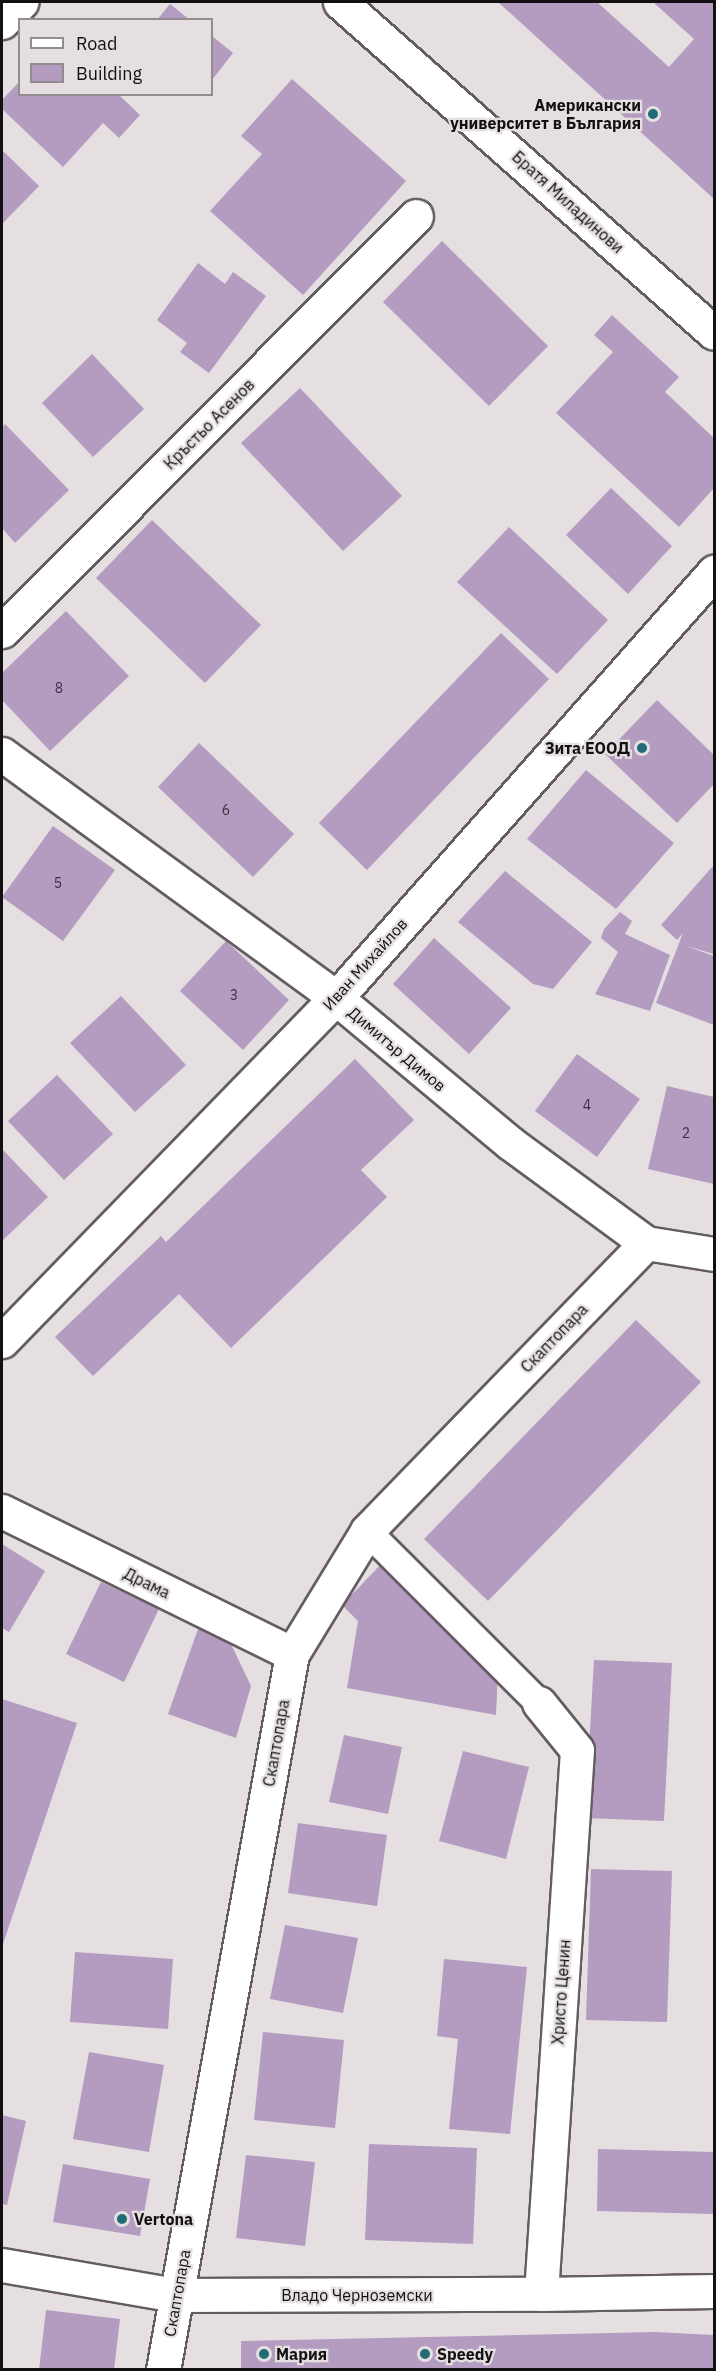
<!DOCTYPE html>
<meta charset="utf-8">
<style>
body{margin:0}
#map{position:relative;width:716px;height:2371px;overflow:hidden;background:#e5dfe2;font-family:"IBM Plex Sans",sans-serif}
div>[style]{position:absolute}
.building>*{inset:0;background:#b49bc0}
.roads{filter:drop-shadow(2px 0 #635d61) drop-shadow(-2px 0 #635d61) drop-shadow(0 2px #635d61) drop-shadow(0 -2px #635d61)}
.pedestrian>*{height:27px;margin:-13.5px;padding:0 13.5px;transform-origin:13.5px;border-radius:13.5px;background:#fff}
.minor>*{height:33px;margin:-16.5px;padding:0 16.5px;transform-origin:16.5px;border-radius:16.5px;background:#fff}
.tertiary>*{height:33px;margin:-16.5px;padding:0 16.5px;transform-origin:16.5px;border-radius:16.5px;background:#fff}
.dots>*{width:16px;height:16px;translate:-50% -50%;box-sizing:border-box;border:3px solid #e5dfe2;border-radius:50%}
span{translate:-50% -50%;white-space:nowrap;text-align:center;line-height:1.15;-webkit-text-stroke:4.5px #e5dfe2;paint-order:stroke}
.number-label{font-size:14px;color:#3a333d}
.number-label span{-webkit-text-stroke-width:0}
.poi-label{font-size:16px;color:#121011;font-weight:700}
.right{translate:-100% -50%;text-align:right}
.left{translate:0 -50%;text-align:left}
.street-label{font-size:16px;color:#121011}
.frame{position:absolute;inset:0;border:3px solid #121011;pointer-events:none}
.legend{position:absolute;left:18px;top:18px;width:195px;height:78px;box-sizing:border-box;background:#e5dfe2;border:2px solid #918c8e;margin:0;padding:8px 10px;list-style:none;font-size:18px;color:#121011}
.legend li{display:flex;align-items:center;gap:12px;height:30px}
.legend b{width:30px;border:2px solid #918c8e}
</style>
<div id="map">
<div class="building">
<i style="clip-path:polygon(498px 2px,597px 2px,669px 67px,694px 39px,653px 2px,714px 2px,714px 199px)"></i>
<i style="clip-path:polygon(170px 4px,190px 20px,157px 20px)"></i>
<i style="clip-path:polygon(212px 36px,233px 53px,212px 80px)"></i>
<i style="clip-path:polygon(292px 79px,406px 181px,303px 295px,210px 211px,262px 154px,241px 136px)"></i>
<i style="clip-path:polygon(20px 81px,20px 94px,118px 94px,140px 115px,119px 138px,103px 123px,63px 167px,2px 109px,2px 100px)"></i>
<i style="clip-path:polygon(2px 150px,39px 186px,2px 224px)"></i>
<i style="clip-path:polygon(442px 241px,548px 346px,489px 406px,383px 302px)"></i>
<i style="clip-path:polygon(198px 263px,225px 284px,233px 272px,266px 296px,209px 373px,180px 352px,187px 343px,157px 320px)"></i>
<i style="clip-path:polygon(612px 315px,679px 377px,665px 392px,714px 438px,714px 488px,679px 527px,556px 413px,613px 352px,594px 335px)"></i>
<i style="clip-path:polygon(92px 354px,144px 409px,93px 457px,42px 403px)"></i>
<i style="clip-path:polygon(300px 388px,402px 496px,343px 551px,241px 443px)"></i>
<i style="clip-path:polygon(5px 424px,69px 490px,15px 543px,2px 528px,2px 428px)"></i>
<i style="clip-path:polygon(611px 488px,672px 546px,628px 594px,566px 535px)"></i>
<i style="clip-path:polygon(152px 520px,261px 625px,205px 683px,96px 578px)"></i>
<i style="clip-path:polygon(509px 527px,608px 620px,557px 674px,457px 582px)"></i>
<i style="clip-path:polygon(66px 611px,129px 676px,50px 751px,2px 700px,2px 673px)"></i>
<i style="clip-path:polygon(501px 633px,549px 679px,367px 870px,319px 823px)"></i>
<i style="clip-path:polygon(657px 700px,714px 755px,714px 784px,677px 823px,605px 754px)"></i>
<i style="clip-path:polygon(199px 743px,294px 834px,253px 877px,158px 787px)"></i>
<i style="clip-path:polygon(586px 770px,674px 843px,616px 909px,527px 839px)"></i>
<i style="clip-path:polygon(53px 826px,115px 870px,63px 941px,2px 897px)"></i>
<i style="clip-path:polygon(712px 867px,714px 868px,714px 954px,686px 946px,714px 956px,714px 1025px,656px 1003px,683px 933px,677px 940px,661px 925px)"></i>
<i style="clip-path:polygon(505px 871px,592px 942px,553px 989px,533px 984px,458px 922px)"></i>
<i style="clip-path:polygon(620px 912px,632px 921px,625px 934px,670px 955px,650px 1011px,595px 994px,618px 952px,601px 938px,604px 929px)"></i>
<i style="clip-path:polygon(434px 938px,511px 1008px,469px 1054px,393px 984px)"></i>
<i style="clip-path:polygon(226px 941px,289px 1000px,243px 1050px,180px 991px)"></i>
<i style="clip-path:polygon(121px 996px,186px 1065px,135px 1112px,70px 1043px)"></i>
<i style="clip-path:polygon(577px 1054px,640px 1099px,597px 1157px,535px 1111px)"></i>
<i style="clip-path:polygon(355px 1059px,414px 1120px,361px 1170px,387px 1197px,231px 1348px,179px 1294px,93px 1376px,55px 1337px,161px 1236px,166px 1242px)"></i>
<i style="clip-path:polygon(57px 1075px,113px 1134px,64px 1180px,8px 1121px)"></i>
<i style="clip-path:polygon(667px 1086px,714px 1097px,714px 1184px,648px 1169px)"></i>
<i style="clip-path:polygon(2px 1149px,48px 1197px,2px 1241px)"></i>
<i style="clip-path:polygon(636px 1320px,701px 1382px,488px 1601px,424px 1539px)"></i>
<i style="clip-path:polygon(2px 1544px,45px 1571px,9px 1632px,2px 1628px)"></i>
<i style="clip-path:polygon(385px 1560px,498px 1670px,496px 1715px,347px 1688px,358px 1621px,342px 1605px)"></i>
<i style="clip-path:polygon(101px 1582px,159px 1609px,124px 1682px,66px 1654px)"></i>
<i style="clip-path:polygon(198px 1629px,229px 1640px,251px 1686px,236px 1738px,168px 1714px)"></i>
<i style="clip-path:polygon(594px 1660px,672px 1663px,664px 1821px,585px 1818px)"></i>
<i style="clip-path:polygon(2px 1699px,77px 1723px,2px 1947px)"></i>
<i style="clip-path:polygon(344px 1735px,402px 1747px,388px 1814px,329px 1802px)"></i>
<i style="clip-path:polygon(463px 1751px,529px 1767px,506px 1859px,439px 1841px)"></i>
<i style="clip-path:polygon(298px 1823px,387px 1835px,377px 1906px,288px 1893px)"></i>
<i style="clip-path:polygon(591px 1869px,672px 1871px,667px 2022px,586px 2020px)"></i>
<i style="clip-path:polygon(285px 1925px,358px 1938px,343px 2013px,270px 1999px)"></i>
<i style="clip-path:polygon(75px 1952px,173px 1959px,168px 2029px,70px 2022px)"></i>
<i style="clip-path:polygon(444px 1959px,527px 1967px,510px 2134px,449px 2129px,458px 2039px,437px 2036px)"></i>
<i style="clip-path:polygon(263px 2032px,344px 2040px,335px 2128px,254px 2120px)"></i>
<i style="clip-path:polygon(89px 2052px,164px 2065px,149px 2152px,73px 2139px)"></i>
<i style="clip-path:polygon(2px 2115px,26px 2121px,7px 2205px,2px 2204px)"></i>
<i style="clip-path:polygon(369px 2144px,477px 2148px,473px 2244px,365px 2240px)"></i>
<i style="clip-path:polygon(598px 2149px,714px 2152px,714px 2214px,597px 2211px)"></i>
<i style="clip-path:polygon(246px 2155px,315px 2162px,305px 2246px,236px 2238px)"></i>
<i style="clip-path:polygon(63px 2164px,150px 2179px,140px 2236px,53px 2222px)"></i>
<i style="clip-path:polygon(46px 2310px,120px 2319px,114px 2370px,39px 2370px)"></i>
<i style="clip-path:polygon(655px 2332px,714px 2335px,714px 2370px,241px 2370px,241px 2341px)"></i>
</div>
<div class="roads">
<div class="pedestrian">
<i style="left:367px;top:1531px;width:243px;rotate:45deg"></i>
</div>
<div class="minor">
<i style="left:2px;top:22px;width:28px;rotate:-46deg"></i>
<i style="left:2px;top:631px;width:586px;rotate:-45.07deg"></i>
<i style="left:2px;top:754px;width:414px;rotate:36.1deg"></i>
<i style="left:336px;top:998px;width:226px;rotate:39.8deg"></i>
<i style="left:510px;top:1143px;width:169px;rotate:36.3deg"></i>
<i style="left:646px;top:1243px;width:69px;rotate:9.2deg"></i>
<i style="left:2px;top:1341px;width:479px;rotate:-45.8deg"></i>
<i style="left:336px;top:998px;width:570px;rotate:-48.42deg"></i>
<i style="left:2px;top:1511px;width:323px;rotate:26.2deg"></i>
<i style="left:539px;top:1703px;width:60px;rotate:51deg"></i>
<i style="left:577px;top:1750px;width:545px;rotate:93.79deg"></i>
<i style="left:163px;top:2370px;width:728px;rotate:-79.79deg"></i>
<i style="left:292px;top:1654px;width:144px;rotate:-58.6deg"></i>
<i style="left:367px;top:1531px;width:401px;rotate:-45.9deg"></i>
</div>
<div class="tertiary">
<i style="left:340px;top:2px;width:499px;rotate:41.5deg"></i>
<i style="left:2px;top:2265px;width:177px;rotate:9.8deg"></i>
<i style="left:176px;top:2295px;width:365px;rotate:-0.2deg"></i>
<i style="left:541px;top:2294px;width:173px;rotate:-1deg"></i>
</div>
</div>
<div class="dots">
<i style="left:653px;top:114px;background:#216b74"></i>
<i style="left:642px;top:748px;background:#216b74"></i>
<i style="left:122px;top:2219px;background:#216b74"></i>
<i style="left:264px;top:2354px;background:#216b74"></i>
<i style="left:425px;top:2354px;background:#216b74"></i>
</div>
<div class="number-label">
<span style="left:59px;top:688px">8</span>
<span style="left:226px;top:810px">6</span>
<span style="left:58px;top:883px">5</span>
<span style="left:234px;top:995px">3</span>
<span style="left:587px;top:1105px">4</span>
<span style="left:686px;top:1133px">2</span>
</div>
<div class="poi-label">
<span class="right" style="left:641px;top:114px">Американски<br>университет в България</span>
<span class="right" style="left:630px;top:748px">Зита ЕООД</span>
<span class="left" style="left:134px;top:2219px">Vertona</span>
<span class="left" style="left:276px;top:2354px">Мария</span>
<span class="left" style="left:437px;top:2354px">Speedy</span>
</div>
<div class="street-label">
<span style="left:568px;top:202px;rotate:42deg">Братя Миладинови</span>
<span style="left:209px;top:424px;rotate:-45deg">Кръстьо Асенов</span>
<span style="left:365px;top:964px;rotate:-48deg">Иван Михайлов</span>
<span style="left:397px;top:1049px;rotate:40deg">Димитър Димов</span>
<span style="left:554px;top:1338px;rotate:-46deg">Скаптопара</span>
<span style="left:147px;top:1583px;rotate:26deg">Драма</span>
<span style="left:276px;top:1743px;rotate:-80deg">Скаптопара</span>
<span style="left:561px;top:1992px;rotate:-86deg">Христо Ценин</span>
<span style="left:177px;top:2293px;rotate:-80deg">Скаптопара</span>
<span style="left:357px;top:2295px">Владо Черноземски</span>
</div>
<div class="frame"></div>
<ul class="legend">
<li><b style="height:8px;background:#fff"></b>Road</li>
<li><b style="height:16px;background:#b49bc0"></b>Building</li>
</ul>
</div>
